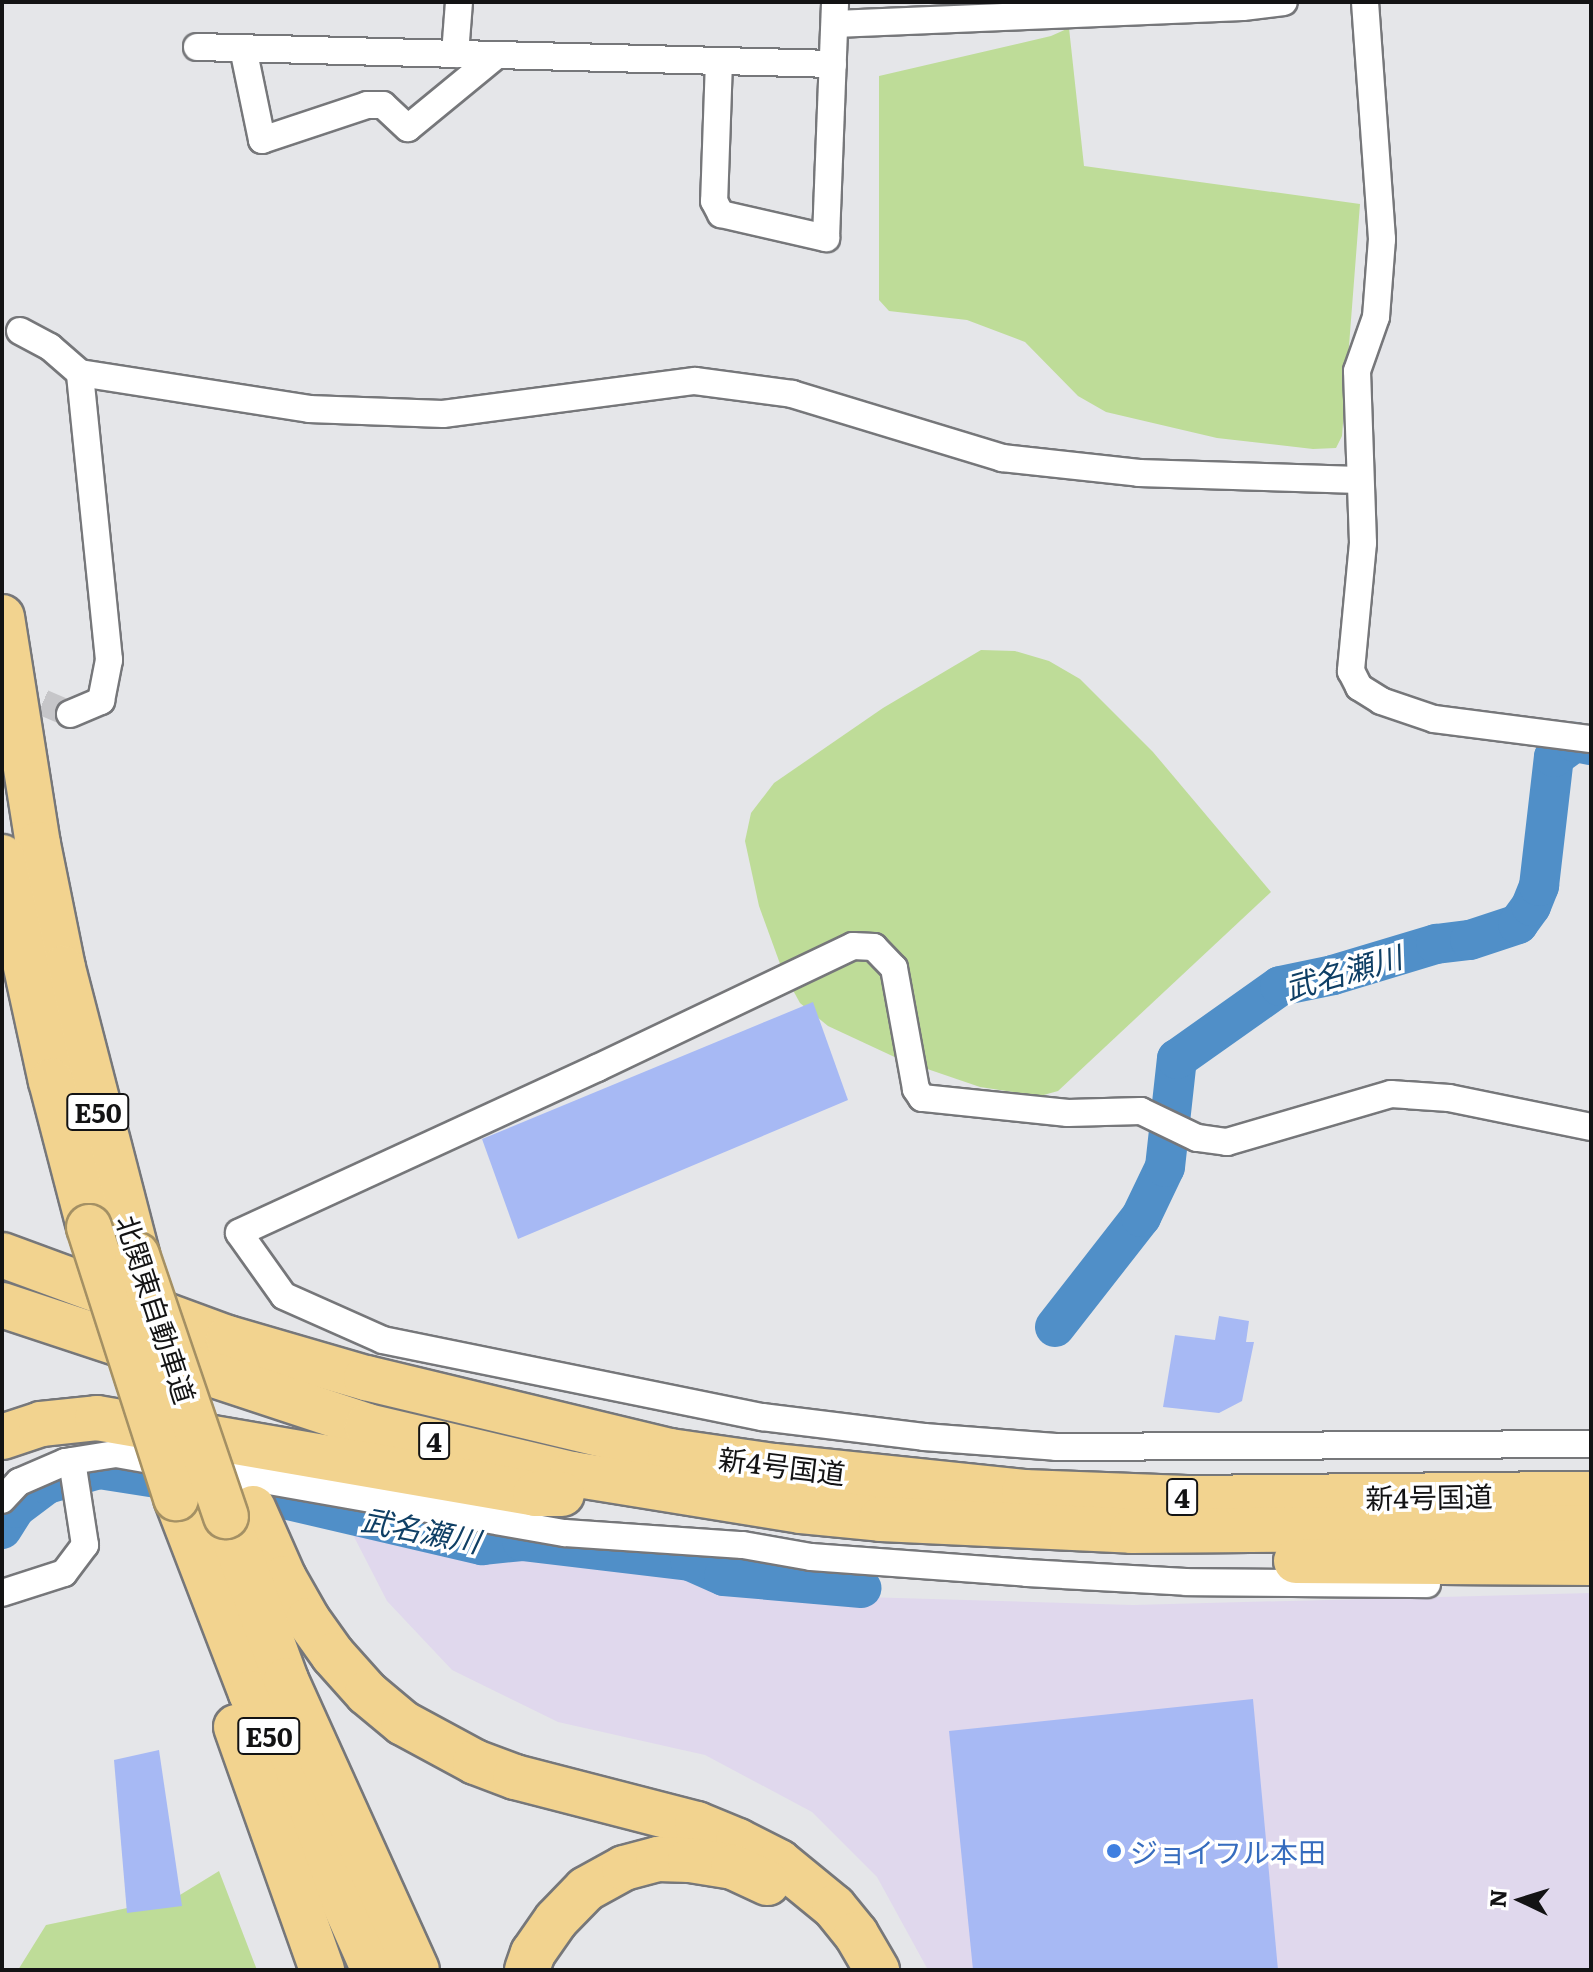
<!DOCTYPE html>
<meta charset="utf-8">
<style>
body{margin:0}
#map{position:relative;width:1593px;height:1972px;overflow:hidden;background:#e5e6e9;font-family:Literata,"Noto Sans JP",serif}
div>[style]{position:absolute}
.commercial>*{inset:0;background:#e0d8ed}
.green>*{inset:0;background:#bedc98}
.river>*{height:40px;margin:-20px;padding:0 20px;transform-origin:20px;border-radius:20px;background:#508fc8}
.building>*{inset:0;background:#a7b9f4}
.street-tunnel>*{height:26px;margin-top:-13px;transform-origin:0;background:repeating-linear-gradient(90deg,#c6c6c9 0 26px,transparent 0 39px)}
.roads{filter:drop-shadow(2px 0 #76777a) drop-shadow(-2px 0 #76777a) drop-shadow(0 2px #76777a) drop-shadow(0 -2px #76777a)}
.street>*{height:26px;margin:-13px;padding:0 13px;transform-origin:13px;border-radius:13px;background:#fff}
.highway>*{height:44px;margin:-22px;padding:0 22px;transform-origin:22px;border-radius:22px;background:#f2d38f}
.bridges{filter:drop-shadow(2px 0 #a49064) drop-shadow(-2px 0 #a49064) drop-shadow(0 2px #a49064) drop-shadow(0 -2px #a49064)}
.highway-bridge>*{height:44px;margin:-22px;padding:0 22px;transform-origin:22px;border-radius:22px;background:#f2d38f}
.dots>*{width:22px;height:22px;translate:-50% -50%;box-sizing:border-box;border:4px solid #fff;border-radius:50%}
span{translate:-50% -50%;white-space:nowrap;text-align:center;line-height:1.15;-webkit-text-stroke:7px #fff;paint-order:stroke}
.shield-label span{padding:2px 6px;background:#fff;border:2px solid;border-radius:6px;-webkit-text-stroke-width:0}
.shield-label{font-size:26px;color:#131314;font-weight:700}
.street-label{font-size:28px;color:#131314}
.shop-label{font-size:28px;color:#366cbe}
.left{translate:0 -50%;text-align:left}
.water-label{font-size:30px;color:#0f3f65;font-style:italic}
.frame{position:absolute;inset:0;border:4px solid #131314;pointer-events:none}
.north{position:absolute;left:1481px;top:1860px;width:80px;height:80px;-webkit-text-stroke:6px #fff;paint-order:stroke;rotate:274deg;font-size:22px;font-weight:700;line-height:32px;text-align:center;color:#131314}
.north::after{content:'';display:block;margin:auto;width:28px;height:36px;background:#131314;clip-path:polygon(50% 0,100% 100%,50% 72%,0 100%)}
</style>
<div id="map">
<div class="commercial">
<i style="clip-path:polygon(348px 1525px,485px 1552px,863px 1597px,1133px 1605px,1591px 1593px,1591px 1970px,928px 1970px,877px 1877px,812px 1812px,705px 1755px,558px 1722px,452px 1670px,387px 1601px)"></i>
</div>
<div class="green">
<i style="clip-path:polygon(1069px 28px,1084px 166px,1360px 204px,1342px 436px,1336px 448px,1313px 449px,1217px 438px,1106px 412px,1078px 396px,1025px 342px,967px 320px,889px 311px,879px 300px,879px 76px,1051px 36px)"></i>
<i style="clip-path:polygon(981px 650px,1015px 651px,1049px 661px,1080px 679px,1153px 752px,1271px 892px,1058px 1091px,1040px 1096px,980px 1087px,901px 1060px,828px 1026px,800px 1003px,783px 972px,759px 906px,745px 841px,751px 813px,774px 783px,883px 708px)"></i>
<i style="clip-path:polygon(219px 1871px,257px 1970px,18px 1970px,46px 1925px,175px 1898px)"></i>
</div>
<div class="river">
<i style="left:1055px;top:1327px;width:140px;rotate:-52deg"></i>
<i style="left:1141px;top:1217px;width:55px;rotate:-64.4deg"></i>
<i style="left:1165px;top:1167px;width:109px;rotate:-83.7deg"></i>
<i style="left:1177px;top:1059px;width:126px;rotate:-35.3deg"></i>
<i style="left:1280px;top:986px;width:54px;rotate:-11.7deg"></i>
<i style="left:1333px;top:975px;width:108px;rotate:-16.8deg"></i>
<i style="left:1436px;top:944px;width:34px;rotate:-7deg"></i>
<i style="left:1470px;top:940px;width:51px;rotate:-18.4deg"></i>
<i style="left:1518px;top:924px;width:22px;rotate:-54deg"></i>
<i style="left:1531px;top:906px;width:22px;rotate:-68deg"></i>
<i style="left:1539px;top:886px;width:130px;rotate:-83.4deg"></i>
<i style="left:1554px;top:757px;width:26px;rotate:-36deg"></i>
<i style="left:1575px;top:742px;width:16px;rotate:11deg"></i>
<i style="left:2px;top:1529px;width:25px;rotate:-58deg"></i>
<i style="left:15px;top:1508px;width:40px;rotate:-37deg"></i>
<i style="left:47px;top:1484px;width:54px;rotate:-16.1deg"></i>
<i style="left:99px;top:1469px;width:174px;rotate:8.9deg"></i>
<i style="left:271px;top:1496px;width:217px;rotate:13.1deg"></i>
<i style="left:482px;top:1545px;width:40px;rotate:-5.7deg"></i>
<i style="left:522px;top:1541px;width:169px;rotate:6.8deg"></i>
<i style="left:690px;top:1561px;width:37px;rotate:24deg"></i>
<i style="left:724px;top:1576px;width:138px;rotate:5deg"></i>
</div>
<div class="building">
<i style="clip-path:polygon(813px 1002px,848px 1100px,518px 1239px,482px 1139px)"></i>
<i style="clip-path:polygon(1219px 1316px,1249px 1321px,1246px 1342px,1254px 1342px,1242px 1401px,1219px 1413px,1163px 1407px,1175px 1335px,1215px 1340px)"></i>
<i style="clip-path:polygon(1253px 1699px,1278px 1970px,973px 1970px,949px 1731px)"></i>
<i style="clip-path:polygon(159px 1750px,182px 1906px,127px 1913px,114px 1760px)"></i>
</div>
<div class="street-tunnel">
<i style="left:7px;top:687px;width:69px;rotate:23.2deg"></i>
</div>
<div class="roads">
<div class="street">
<i style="left:1365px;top:2px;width:238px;rotate:85.9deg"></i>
<i style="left:1382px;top:239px;width:78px;rotate:94.4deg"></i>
<i style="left:1376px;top:317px;width:57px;rotate:109.4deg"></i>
<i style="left:1357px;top:371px;width:172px;rotate:88deg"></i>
<i style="left:1363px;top:543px;width:129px;rotate:95.4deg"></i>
<i style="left:1351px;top:671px;width:18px;rotate:63deg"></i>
<i style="left:1359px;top:687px;width:26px;rotate:32deg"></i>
<i style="left:1381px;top:701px;width:56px;rotate:18.8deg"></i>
<i style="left:1434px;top:719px;width:158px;rotate:7.3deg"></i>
<i style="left:835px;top:24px;width:408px;rotate:-2.4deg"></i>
<i style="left:1243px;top:7px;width:41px;rotate:-7deg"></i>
<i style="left:197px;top:47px;width:636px;rotate:1.53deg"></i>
<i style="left:243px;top:48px;width:94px;rotate:78.3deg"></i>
<i style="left:262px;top:140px;width:111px;rotate:-18.4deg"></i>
<i style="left:367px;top:105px;width:16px"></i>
<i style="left:383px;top:105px;width:34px;rotate:43deg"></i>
<i style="left:408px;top:128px;width:115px;rotate:-39.4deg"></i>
<i style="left:455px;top:54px;width:52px;rotate:-85.6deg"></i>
<i style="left:719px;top:61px;width:140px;rotate:92deg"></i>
<i style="left:714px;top:201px;width:15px;rotate:62deg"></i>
<i style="left:721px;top:214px;width:108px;rotate:12.9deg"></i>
<i style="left:826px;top:238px;width:236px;rotate:-87.8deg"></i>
<i style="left:20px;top:331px;width:34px;rotate:28deg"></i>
<i style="left:50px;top:347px;width:40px;rotate:41deg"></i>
<i style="left:80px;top:373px;width:232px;rotate:8.9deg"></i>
<i style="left:309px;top:409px;width:134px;rotate:2.1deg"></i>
<i style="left:443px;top:414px;width:254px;rotate:-7.5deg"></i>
<i style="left:695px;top:381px;width:98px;rotate:7.6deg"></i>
<i style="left:792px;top:394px;width:220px;rotate:16.9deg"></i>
<i style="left:1002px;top:458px;width:138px;rotate:6.2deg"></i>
<i style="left:1139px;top:473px;width:220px;rotate:1.8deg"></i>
<i style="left:70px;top:714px;width:34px;rotate:-23deg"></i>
<i style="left:101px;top:701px;width:42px;rotate:-79deg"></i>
<i style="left:109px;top:660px;width:288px;rotate:-95.8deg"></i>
<i style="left:1591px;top:1127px;width:145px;rotate:-168.5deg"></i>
<i style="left:1449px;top:1098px;width:58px;rotate:-176.1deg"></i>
<i style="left:1391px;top:1094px;width:171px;rotate:163.7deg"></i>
<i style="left:1227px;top:1142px;width:30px;rotate:-172deg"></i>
<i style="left:1197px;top:1138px;width:62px;rotate:-154.3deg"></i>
<i style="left:1141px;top:1111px;width:73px;rotate:178.4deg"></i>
<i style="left:1068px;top:1113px;width:147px;rotate:-174.1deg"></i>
<i style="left:922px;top:1098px;width:11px;rotate:-124deg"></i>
<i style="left:916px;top:1089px;width:123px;rotate:-100.3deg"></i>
<i style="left:894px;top:968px;width:29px;rotate:-134deg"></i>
<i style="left:874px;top:947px;width:21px;rotate:-177deg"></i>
<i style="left:853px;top:946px;width:284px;rotate:154.5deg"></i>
<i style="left:597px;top:1068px;width:394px;rotate:155.3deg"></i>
<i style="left:239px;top:1233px;width:77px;rotate:54.5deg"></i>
<i style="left:284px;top:1296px;width:108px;rotate:24deg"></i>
<i style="left:383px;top:1340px;width:387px;rotate:11.5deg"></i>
<i style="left:762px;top:1417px;width:163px;rotate:7deg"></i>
<i style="left:924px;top:1437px;width:132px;rotate:4.3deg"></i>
<i style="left:1056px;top:1447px;width:535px;rotate:-0.32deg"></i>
<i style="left:2px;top:1500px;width:25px;rotate:-47deg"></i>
<i style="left:19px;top:1482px;width:50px;rotate:-23.5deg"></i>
<i style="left:65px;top:1462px;width:52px;rotate:-8.9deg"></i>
<i style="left:116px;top:1454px;width:456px;rotate:10deg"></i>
<i style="left:565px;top:1533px;width:178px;rotate:3.9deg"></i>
<i style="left:743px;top:1545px;width:69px;rotate:10deg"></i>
<i style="left:811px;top:1557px;width:217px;rotate:4.2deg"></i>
<i style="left:1027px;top:1573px;width:159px;rotate:3.2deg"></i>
<i style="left:1186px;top:1582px;width:241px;rotate:0.5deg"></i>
<i style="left:2px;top:1593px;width:65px;rotate:-17.9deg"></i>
<i style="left:64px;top:1573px;width:35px;rotate:-53deg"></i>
<i style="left:85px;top:1545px;width:85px;rotate:-98.8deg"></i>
</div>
<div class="highway">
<i style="left:2px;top:617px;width:230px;rotate:81deg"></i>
<i style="left:38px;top:844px;width:126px;rotate:78.6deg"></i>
<i style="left:63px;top:968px;width:296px;rotate:75.5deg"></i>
<i style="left:2px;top:857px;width:229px;rotate:77.7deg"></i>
<i style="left:51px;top:1081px;width:151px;rotate:75.4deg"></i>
<i style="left:2px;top:1255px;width:241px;rotate:20.2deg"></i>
<i style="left:228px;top:1338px;width:144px;rotate:16.2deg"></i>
<i style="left:366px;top:1378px;width:313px;rotate:13.5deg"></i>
<i style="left:670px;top:1451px;width:105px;rotate:8.2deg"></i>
<i style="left:774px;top:1466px;width:251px;rotate:5.9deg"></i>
<i style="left:1024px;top:1492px;width:163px;rotate:2.1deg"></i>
<i style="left:1187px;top:1498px;width:404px;rotate:-0.6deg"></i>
<i style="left:2px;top:1305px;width:385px;rotate:18.3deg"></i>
<i style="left:367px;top:1426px;width:211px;rotate:13.2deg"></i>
<i style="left:572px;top:1474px;width:232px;rotate:9.2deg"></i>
<i style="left:801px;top:1511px;width:80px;rotate:5.7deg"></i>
<i style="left:881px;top:1519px;width:251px;rotate:2.7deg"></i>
<i style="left:1132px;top:1531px;width:459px;rotate:-0.5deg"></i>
<i style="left:2px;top:1437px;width:41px;rotate:-18.4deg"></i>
<i style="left:41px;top:1424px;width:56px;rotate:-6.1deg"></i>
<i style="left:97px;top:1418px;width:445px;rotate:9.8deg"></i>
<i style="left:535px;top:1494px;width:27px"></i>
<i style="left:176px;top:1498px;width:209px;rotate:69deg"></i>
<i style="left:251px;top:1693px;width:303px;rotate:66.1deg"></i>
<i style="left:253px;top:1508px;width:77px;rotate:66.1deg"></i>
<i style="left:284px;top:1578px;width:48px;rotate:60.3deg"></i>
<i style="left:308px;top:1620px;width:43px;rotate:54.5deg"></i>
<i style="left:333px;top:1655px;width:51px;rotate:48.2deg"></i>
<i style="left:367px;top:1693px;width:47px;rotate:39.8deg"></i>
<i style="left:403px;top:1723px;width:82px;rotate:28.4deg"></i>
<i style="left:475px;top:1762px;width:43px;rotate:20.6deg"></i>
<i style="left:515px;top:1777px;width:188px;rotate:14.5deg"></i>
<i style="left:697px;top:1824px;width:44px;rotate:22.5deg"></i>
<i style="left:738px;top:1841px;width:46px;rotate:27.1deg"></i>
<i style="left:779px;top:1862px;width:71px;rotate:39.3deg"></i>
<i style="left:834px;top:1907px;width:35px;rotate:51deg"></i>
<i style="left:856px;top:1934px;width:42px;rotate:59.7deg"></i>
<i style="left:226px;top:1516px;width:175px;rotate:69.9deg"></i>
<i style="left:286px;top:1680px;width:318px;rotate:65.7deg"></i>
<i style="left:1296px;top:1561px;width:295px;rotate:0.4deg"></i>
<i style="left:236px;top:1727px;width:258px;rotate:70.5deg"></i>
<i style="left:527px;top:1970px;width:18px;rotate:-71deg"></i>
<i style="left:533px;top:1953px;width:40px;rotate:-55.1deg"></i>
<i style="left:556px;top:1920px;width:43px;rotate:-45.9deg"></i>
<i style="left:586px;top:1889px;width:43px;rotate:-28.9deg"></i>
<i style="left:624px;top:1868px;width:35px;rotate:-15deg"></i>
<i style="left:658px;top:1859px;width:32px;rotate:2deg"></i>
<i style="left:690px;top:1860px;width:44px;rotate:9.2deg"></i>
<i style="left:733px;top:1867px;width:38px;rotate:25deg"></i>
</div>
</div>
<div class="bridges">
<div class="highway-bridge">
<i style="left:89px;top:1227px;width:285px;rotate:72.2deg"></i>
<i style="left:137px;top:1255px;width:276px;rotate:71.2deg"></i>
</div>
</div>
<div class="dots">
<i style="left:1114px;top:1851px;background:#3f7fe0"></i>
</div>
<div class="shield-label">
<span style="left:98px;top:1112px">E50</span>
<span style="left:434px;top:1441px">4</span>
<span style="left:1182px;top:1497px">4</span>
<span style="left:269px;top:1736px">E50</span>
</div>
<div class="street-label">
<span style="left:157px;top:1309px;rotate:72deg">北関東自動車道</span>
<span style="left:782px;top:1465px;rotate:7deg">新4号国道</span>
<span style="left:1429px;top:1496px;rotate:-1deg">新4号国道</span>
</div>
<div class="shop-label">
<span class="left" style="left:1130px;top:1851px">ジョイフル本田</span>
</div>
<div class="water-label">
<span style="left:1343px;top:971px;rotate:-16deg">武名瀬川</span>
<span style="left:421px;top:1529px;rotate:11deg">武名瀬川</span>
</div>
<div class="frame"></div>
<div class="north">N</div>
</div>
